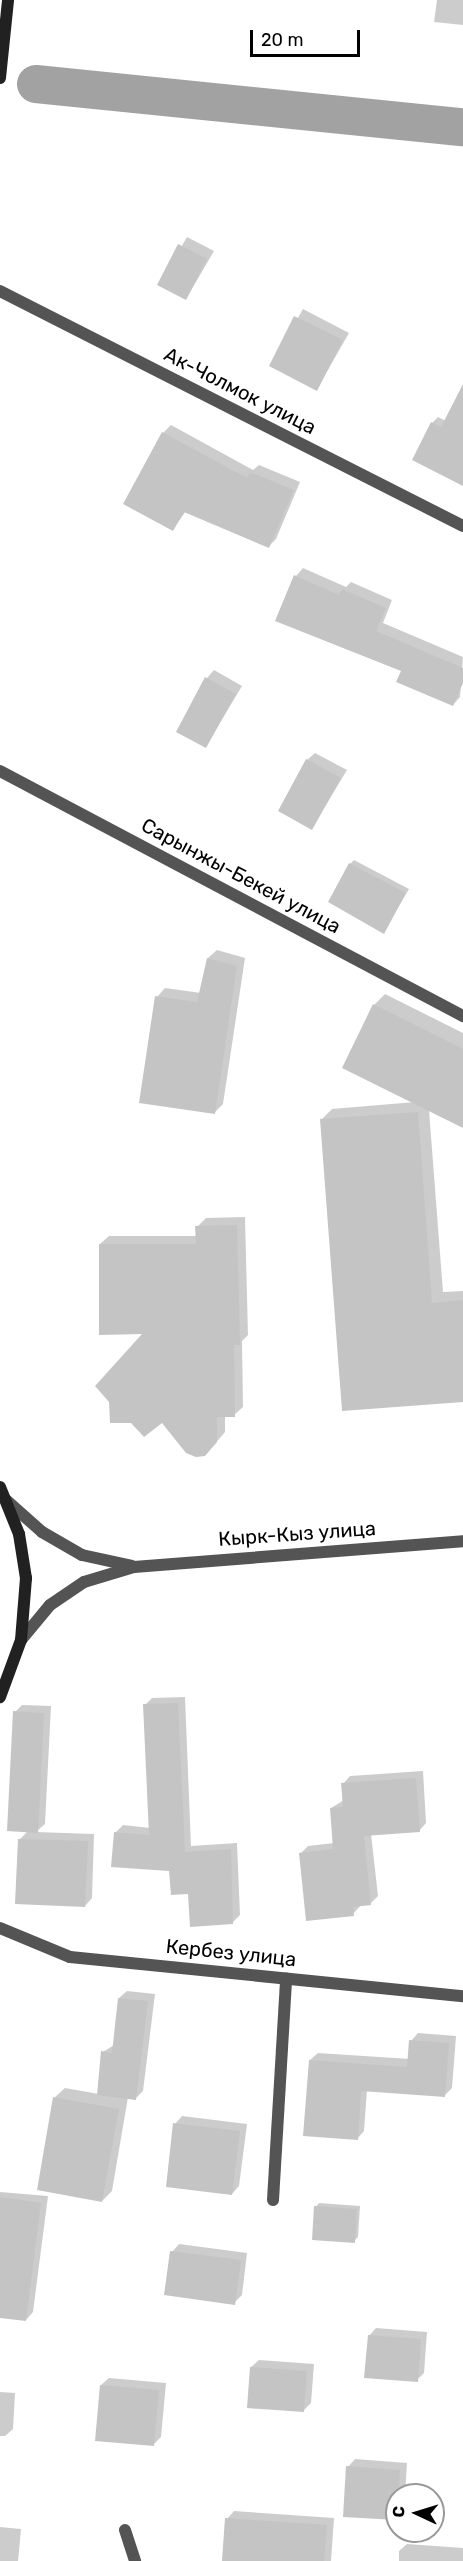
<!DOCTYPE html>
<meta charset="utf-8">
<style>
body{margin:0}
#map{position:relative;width:463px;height:2561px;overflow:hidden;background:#fff;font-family:Rubik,sans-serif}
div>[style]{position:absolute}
.shadow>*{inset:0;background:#0003}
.canal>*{height:38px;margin:-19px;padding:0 19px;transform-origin:19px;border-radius:19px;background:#a2a2a2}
.building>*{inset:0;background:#c4c4c4}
.minor>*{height:12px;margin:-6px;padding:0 6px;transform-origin:6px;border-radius:6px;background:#545454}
.tertiary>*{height:12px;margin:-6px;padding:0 6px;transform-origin:6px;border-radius:6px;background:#545454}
.secondary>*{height:12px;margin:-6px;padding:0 6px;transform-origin:6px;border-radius:6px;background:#212121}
span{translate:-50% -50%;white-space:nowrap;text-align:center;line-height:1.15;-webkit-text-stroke:4.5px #fff;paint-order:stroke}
.street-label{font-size:20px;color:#000}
.north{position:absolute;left:385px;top:2483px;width:60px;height:60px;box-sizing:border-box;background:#fff;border:2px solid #999;border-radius:50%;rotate:274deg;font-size:16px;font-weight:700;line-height:24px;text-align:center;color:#000}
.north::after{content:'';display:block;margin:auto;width:21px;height:27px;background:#000;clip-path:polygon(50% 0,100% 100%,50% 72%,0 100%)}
.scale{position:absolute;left:250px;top:30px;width:110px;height:27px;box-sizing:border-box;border:3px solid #000;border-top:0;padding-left:8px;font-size:18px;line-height:21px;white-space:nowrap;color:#000;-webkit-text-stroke:4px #fff;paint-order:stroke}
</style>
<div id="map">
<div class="shadow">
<i style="clip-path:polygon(437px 0,463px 0,463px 25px,434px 22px)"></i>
<i style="clip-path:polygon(187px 237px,214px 251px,186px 299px,159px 285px)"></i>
<i style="clip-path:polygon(303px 309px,349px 333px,317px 389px,271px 365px)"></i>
<i style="clip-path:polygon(463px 387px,463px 484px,432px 423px,438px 417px,446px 421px)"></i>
<i style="clip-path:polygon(171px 425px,253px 470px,259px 465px,300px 482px,276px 539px,269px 546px,186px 511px,173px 529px,163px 433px)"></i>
<i style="clip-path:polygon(303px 568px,346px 587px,351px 582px,392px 600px,383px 623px,463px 657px,460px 697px,453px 705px,402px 670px,296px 576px)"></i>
<i style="clip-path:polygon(214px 670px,242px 686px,206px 746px,207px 678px)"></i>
<i style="clip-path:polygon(315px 753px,347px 770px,312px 828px,307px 760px)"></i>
<i style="clip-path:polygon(354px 860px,409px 889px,383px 932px,350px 864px)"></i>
<i style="clip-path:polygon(217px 950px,245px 958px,223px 1104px,214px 1113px,157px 997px,165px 988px,201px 993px,208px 958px)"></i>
<i style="clip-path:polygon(385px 994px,463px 1033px,463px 1126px,429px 1110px,443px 1292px,463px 1291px,463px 1400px,321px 1120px,332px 1109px,415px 1102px,374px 1005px)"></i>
<i style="clip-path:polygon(245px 1217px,248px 1335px,242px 1341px,243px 1407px,234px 1415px,225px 1415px,225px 1432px,214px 1445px,146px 1333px,100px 1244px,109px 1236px,197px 1236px,197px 1227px,206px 1218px)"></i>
<i style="clip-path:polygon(185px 1697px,191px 1846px,237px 1843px,240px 1915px,233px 1922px,190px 1892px,171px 1870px,116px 1832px,123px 1825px,150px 1828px,145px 1705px,152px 1698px)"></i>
<i style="clip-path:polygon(22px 1705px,51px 1706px,45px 1824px,36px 1832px,94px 1834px,92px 1898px,85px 1906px,20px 1839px,28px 1831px,15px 1712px)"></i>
<i style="clip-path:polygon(423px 1771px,426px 1823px,419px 1831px,371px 1834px,378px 1896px,370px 1904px,361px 1905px,353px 1914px,300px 1854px,308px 1846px,334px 1843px,331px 1808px,344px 1800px,343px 1784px,350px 1776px)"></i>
<i style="clip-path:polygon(127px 1991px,155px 1994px,143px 2091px,136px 2098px,128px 2097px,112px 2191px,102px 2201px,55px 2097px,65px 2088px,99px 2094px,103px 2052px,114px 2045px,119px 1998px)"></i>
<i style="clip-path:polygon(418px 2033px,456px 2036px,452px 2088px,445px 2095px,367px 2090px,364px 2131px,357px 2139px,310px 2060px,318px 2053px,410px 2059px,411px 2041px)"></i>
<i style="clip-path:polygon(182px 2116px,247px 2124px,239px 2186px,232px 2194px,175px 2124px)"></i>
<i style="clip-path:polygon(0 2192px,48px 2196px,33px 2312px,26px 2320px,0 2317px)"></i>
<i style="clip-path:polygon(319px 2203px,360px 2206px,358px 2237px,354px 2241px,316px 2207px)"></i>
<i style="clip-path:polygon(179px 2244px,247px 2253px,242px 2295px,234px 2303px,172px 2252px)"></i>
<i style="clip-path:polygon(376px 2328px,427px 2332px,424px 2373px,417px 2380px,369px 2336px)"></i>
<i style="clip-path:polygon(259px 2360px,314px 2364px,311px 2403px,303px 2411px,251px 2367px)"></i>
<i style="clip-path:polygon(109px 2378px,166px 2383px,161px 2437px,154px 2444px,101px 2385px)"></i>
<i style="clip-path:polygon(0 2392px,15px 2393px,13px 2429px,5px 2436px,0 2436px)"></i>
<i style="clip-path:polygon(355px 2459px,407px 2463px,405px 2495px,397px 2495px,348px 2467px)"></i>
<i style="clip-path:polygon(234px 2511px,334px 2518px,331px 2561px,224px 2561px,227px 2519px)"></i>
<i style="clip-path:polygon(0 2527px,21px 2529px,18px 2561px,0 2561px)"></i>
<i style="clip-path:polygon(407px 2544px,463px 2548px,463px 2561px,399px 2561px,399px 2551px)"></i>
</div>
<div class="canal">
<i style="left:36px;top:84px;width:429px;rotate:5.8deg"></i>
</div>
<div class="building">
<i style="clip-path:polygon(178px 244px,207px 259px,186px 300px,157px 285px)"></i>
<i style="clip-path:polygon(294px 316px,343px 340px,317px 391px,269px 366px)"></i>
<i style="clip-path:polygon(463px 384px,463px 486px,412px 460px,431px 422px,441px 427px)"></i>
<i style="clip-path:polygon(162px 432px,247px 478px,250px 472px,294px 490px,269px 548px,184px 512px,173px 531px,123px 504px)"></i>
<i style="clip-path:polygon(294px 575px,339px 595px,342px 589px,386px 608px,376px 631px,463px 668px,463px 683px,453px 706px,396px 682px,401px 671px,275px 621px)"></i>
<i style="clip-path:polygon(205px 677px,236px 694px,206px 748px,176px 732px)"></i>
<i style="clip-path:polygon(306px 759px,341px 778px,312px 830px,278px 811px)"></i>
<i style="clip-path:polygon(349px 863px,406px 893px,384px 934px,328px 902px)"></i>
<i style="clip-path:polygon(207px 958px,237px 966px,215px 1114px,139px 1103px,155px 996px,197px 1002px)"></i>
<i style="clip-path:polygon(373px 1004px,463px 1049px,463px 1128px,342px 1068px)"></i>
<i style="clip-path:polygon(418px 1112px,432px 1303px,463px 1300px,463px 1402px,342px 1411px,320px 1119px)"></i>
<i style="clip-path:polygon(237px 1225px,240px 1345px,234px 1345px,235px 1417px,217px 1417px,217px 1442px,205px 1456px,196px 1457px,186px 1453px,162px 1423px,144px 1437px,131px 1423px,110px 1423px,109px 1402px,95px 1386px,142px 1334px,99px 1335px,99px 1244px,196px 1244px,195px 1226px)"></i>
<i style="clip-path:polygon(178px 1703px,185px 1852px,231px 1849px,233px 1924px,190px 1927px,188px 1894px,171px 1895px,169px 1871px,111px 1867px,114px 1832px,149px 1835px,143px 1704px)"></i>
<i style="clip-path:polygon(13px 1711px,44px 1713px,38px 1833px,7px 1831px)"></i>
<i style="clip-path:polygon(416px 1778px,420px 1832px,364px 1836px,371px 1905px,353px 1907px,354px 1916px,306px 1921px,299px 1853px,333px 1849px,330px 1808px,343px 1807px,341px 1783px)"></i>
<i style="clip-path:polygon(18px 1839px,88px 1841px,85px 1907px,15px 1904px)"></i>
<i style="clip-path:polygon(118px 1998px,148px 2001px,136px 2100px,97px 2095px,101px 2051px,112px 2053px)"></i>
<i style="clip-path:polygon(409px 2040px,449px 2043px,445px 2097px,361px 2091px,358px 2140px,303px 2136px,309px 2060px,407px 2067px)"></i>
<i style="clip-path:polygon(53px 2097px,119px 2109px,102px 2202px,37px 2190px)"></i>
<i style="clip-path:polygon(173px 2123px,240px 2131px,232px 2195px,166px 2187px)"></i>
<i style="clip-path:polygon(0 2197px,41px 2203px,26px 2321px,0 2318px)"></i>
<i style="clip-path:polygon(314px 2206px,357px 2209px,355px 2243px,312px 2240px)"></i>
<i style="clip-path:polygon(170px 2251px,241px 2260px,235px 2305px,164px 2295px)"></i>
<i style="clip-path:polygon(368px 2335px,421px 2339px,418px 2382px,364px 2378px)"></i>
<i style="clip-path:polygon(250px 2367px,307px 2371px,304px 2412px,247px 2408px)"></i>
<i style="clip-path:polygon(100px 2385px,159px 2390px,154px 2446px,95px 2441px)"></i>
<i style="clip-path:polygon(346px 2466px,400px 2470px,397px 2520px,343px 2517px)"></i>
<i style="clip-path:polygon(225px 2518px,327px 2525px,324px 2561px,222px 2561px)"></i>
</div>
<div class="minor">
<i style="left:0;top:291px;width:519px;rotate:26.91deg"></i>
<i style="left:0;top:771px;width:524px;rotate:27.89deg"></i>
<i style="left:0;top:1928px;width:76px;rotate:22.5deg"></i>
<i style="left:70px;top:1957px;width:395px;rotate:5.7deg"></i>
<i style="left:273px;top:2200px;width:222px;rotate:-86.6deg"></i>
<i style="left:125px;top:2530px;width:33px;rotate:72deg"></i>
</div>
<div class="tertiary">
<i style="left:6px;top:1500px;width:48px;rotate:41.6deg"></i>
<i style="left:42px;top:1532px;width:46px;rotate:29.9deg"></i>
<i style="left:82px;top:1555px;width:51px;rotate:12.4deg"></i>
<i style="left:21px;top:1640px;width:45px;rotate:-50.4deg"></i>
<i style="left:50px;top:1605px;width:41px;rotate:-34.1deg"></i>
<i style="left:84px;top:1582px;width:52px;rotate:-16.7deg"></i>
<i style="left:134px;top:1567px;width:330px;rotate:-4.5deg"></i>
</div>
<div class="secondary">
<i style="left:0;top:78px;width:78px;rotate:-84.1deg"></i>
<i style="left:0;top:1487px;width:51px;rotate:68deg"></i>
<i style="left:19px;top:1534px;width:45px;rotate:81deg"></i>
<i style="left:26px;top:1578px;width:62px;rotate:94.6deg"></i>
<i style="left:21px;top:1640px;width:61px;rotate:110.2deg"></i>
</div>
<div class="street-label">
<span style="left:240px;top:391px;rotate:27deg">Ак-Чолмок улица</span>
<span style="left:241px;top:876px;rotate:28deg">Сарынжы-Бекей улица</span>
<span style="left:297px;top:1534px;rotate:-4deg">Кырк-Кыз улица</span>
<span style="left:231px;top:1953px;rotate:6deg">Кербез улица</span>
</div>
<div class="north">С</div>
<div class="scale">20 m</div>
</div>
